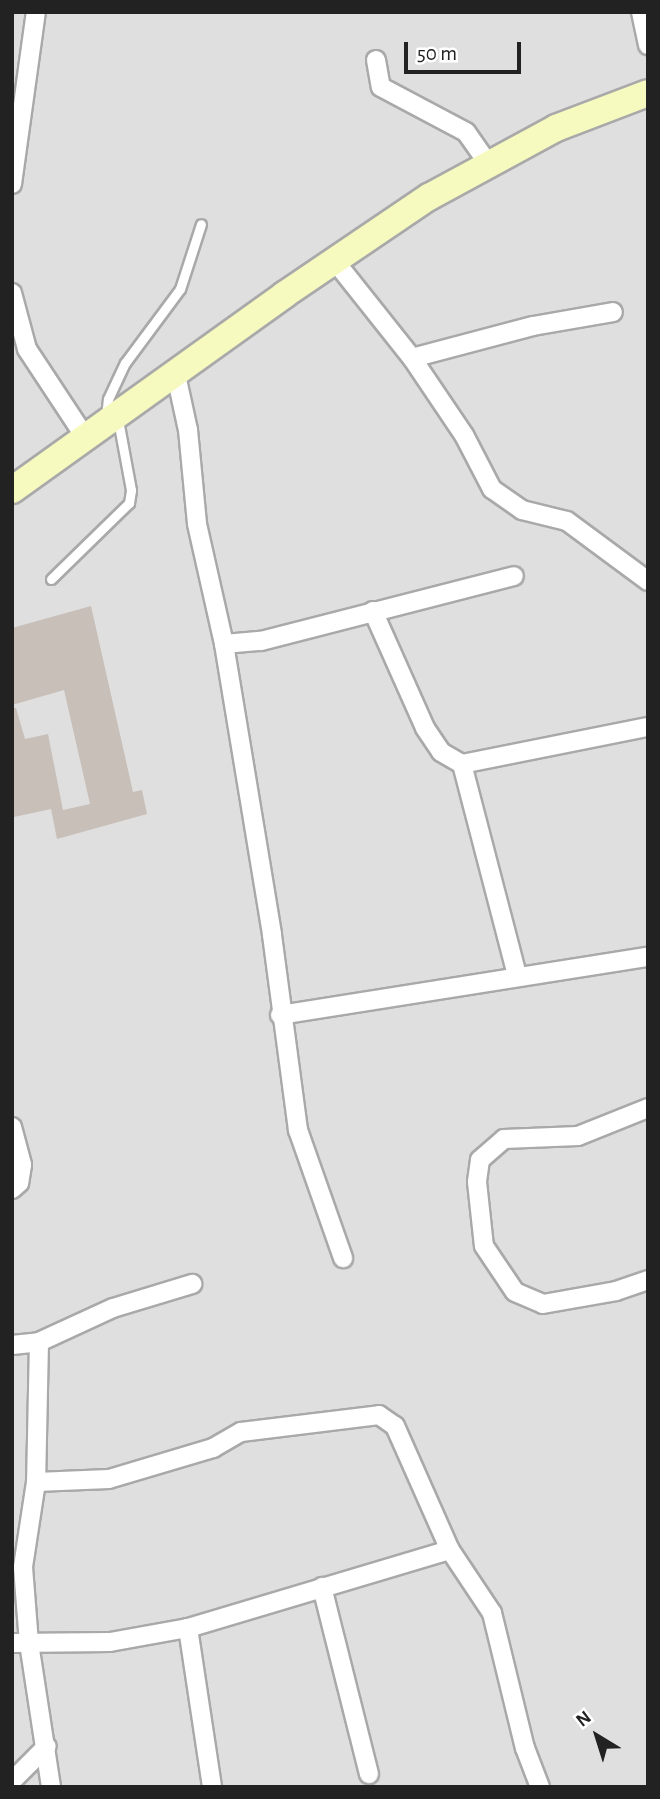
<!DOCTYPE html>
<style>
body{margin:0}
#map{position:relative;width:660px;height:1799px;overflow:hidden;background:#f2efe9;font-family:"Alegreya Sans",sans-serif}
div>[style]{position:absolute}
.residential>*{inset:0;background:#e0dfdf}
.building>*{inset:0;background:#c7bfb8}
.roads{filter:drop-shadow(2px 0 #a9a9a9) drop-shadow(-2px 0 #a9a9a9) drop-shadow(0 2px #a9a9a9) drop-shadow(0 -2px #a9a9a9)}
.service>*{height:9px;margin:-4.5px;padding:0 4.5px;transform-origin:4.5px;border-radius:4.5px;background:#fff}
.minor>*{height:18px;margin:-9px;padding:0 9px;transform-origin:9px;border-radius:9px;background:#fff}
.secondary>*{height:26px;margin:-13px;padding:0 13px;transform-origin:13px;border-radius:13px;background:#f7fabf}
span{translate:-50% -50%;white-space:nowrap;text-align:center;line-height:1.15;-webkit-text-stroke:5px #fff;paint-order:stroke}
.frame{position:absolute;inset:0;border:14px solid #222;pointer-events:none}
.north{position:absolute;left:562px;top:1701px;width:70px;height:70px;-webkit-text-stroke:5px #fff;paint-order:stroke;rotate:322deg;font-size:19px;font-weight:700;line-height:28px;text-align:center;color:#222}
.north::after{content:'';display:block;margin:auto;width:24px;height:32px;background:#222;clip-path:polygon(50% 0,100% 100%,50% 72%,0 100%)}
.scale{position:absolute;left:404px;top:42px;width:117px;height:32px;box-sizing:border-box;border:4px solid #222;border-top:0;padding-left:9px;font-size:21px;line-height:24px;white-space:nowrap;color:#222;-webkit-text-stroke:5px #fff;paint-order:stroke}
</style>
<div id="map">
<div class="residential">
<i style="clip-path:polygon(12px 12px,648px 12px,648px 1787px,12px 1787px)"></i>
</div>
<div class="building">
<i style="clip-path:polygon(91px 606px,133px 792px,142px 790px,147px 814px,57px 839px,51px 809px,14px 817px,12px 708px,16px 708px,25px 739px,48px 734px,63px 810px,90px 804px,64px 690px,12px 705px,12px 628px)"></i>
</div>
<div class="roads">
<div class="service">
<i style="left:106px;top:417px;width:18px;rotate:-84deg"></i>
<i style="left:108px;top:399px;width:40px;rotate:-65deg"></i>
<i style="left:125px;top:363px;width:92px;rotate:-53.4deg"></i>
<i style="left:180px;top:289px;width:68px;rotate:-72.1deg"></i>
<i style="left:51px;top:579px;width:109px;rotate:-44.3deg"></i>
<i style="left:129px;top:503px;width:13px;rotate:-81deg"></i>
<i style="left:131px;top:490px;width:71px;rotate:-100.5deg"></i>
</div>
<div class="minor">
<i style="left:641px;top:12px;width:34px;rotate:78deg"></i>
<i style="left:376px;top:60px;width:27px;rotate:80deg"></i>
<i style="left:381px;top:87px;width:96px;rotate:27.9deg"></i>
<i style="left:466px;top:132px;width:39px;rotate:55deg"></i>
<i style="left:12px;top:184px;width:174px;rotate:-82.1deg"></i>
<i style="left:334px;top:260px;width:125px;rotate:51.5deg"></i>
<i style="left:412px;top:358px;width:93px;rotate:56deg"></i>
<i style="left:464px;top:435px;width:61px;rotate:62.6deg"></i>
<i style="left:492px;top:489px;width:37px;rotate:35deg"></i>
<i style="left:522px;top:510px;width:46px;rotate:13.7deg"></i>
<i style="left:567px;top:521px;width:101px;rotate:36.5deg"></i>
<i style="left:12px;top:293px;width:58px;rotate:75deg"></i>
<i style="left:27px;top:349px;width:109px;rotate:56.6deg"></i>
<i style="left:412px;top:358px;width:125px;rotate:-14.8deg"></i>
<i style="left:533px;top:326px;width:81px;rotate:-9.9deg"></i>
<i style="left:176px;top:375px;width:56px;rotate:77.7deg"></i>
<i style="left:188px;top:430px;width:94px;rotate:84.5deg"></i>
<i style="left:197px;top:524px;width:123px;rotate:77.3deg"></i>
<i style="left:224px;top:644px;width:295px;rotate:80.6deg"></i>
<i style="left:272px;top:935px;width:197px;rotate:82.4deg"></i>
<i style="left:298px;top:1130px;width:136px;rotate:70.6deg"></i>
<i style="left:373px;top:611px;width:128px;rotate:66deg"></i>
<i style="left:425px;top:728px;width:29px;rotate:56deg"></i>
<i style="left:441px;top:752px;width:24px;rotate:30deg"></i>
<i style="left:462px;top:764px;width:218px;rotate:75.4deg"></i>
<i style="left:224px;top:644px;width:37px;rotate:-5deg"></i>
<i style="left:261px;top:641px;width:261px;rotate:-14.4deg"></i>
<i style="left:462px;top:764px;width:190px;rotate:-11.3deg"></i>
<i style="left:280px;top:1015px;width:373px;rotate:-9deg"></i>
<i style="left:648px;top:1108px;width:75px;rotate:158.2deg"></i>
<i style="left:578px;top:1136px;width:74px;rotate:177.7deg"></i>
<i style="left:504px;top:1139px;width:32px;rotate:139deg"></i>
<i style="left:480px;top:1160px;width:22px;rotate:98deg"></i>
<i style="left:477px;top:1182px;width:64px;rotate:83.8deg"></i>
<i style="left:484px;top:1246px;width:55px;rotate:56deg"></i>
<i style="left:515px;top:1292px;width:30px;rotate:23deg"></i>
<i style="left:543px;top:1304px;width:74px;rotate:-10.1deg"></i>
<i style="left:616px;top:1291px;width:34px;rotate:-19deg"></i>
<i style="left:12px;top:1127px;width:39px;rotate:75deg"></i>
<i style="left:22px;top:1165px;width:18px;rotate:99deg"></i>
<i style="left:19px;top:1183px;width:9px;rotate:139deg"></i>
<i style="left:39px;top:1342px;width:140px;rotate:91.2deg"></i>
<i style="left:36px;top:1482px;width:86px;rotate:98.7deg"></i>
<i style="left:23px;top:1567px;width:76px;rotate:85.5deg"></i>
<i style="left:29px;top:1643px;width:146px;rotate:81.3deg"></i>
<i style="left:12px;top:1345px;width:27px;rotate:-6deg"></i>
<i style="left:39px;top:1342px;width:81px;rotate:-24.7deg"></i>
<i style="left:113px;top:1308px;width:83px;rotate:-16.9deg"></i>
<i style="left:36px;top:1482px;width:73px;rotate:-2.4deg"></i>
<i style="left:109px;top:1479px;width:109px;rotate:-16.6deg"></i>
<i style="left:213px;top:1448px;width:32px;rotate:-30deg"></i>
<i style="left:241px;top:1432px;width:139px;rotate:-7deg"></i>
<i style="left:379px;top:1415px;width:19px;rotate:35deg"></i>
<i style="left:395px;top:1426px;width:136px;rotate:66.1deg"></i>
<i style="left:450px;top:1550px;width:76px;rotate:56.3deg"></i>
<i style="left:492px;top:1613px;width:139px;rotate:76.3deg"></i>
<i style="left:525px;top:1748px;width:42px;rotate:69deg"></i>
<i style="left:322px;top:1587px;width:193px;rotate:75.9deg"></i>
<i style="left:188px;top:1628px;width:161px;rotate:81.4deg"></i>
<i style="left:12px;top:1643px;width:98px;rotate:-0.6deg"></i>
<i style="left:110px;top:1642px;width:79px;rotate:-10.2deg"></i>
<i style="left:188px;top:1628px;width:273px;rotate:-16.6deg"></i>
<i style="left:12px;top:1781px;width:49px;rotate:-45deg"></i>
</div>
<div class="secondary">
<i style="left:12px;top:490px;width:335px;rotate:-35.6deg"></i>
<i style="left:284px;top:295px;width:175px;rotate:-34.1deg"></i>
<i style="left:429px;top:197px;width:145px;rotate:-28.5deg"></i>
<i style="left:556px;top:128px;width:98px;rotate:-20.8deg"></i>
</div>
</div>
<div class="frame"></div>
<div class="north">N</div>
<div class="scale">50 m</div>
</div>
